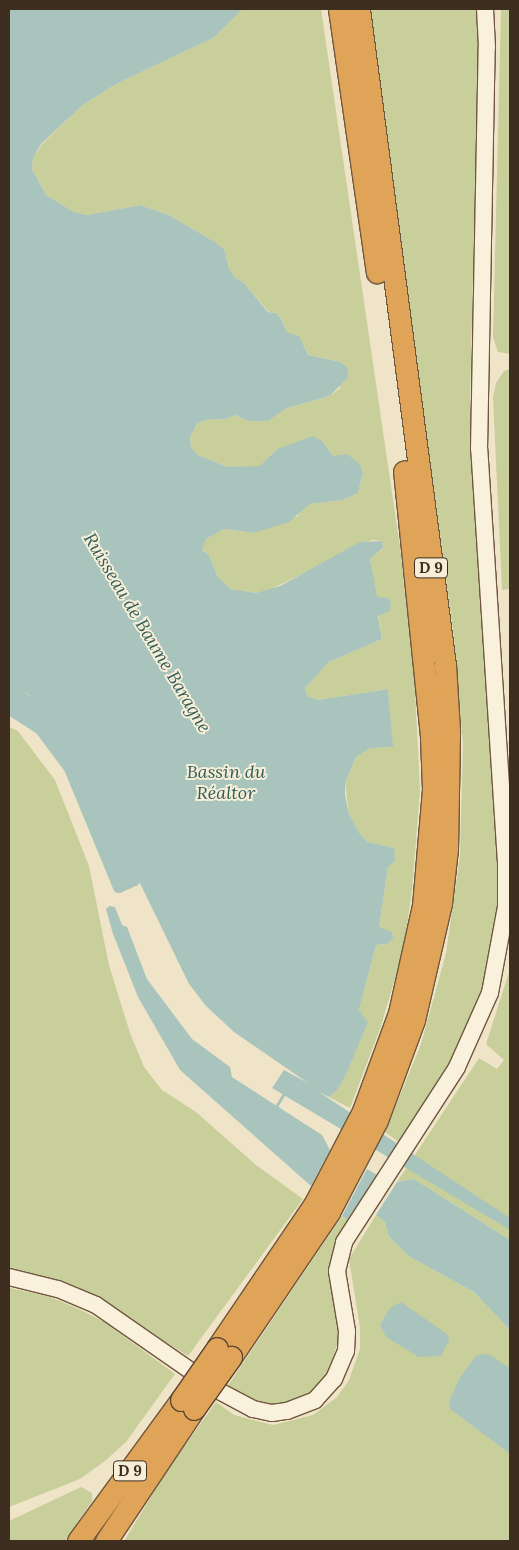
<!DOCTYPE html>
<meta charset="utf-8">
<style>
body{margin:0}
#map{position:relative;width:519px;height:1550px;overflow:hidden;background:#f0e4c8;font-family:Lora,serif}
div>[style]{position:absolute}
.green>*{inset:0;background:#c9cf9b}
.water>*{inset:0;background:#a9c4bc}
.stream>*{height:3px;margin:-1.5px;padding:0 1.5px;transform-origin:1.5px;border-radius:1.5px;background:#a9c4bc}
.canal>*{height:11px;margin:-5.5px;padding:0 5.5px;transform-origin:5.5px;border-radius:5.5px;background:#a9c4bc}
.roads{filter:drop-shadow(1px 0 #6f573f) drop-shadow(-1px 0 #6f573f) drop-shadow(0 1px #6f573f) drop-shadow(0 -1px #6f573f)}
.secondary>*{height:16px;margin:-8px;padding:0 8px;transform-origin:8px;border-radius:8px;background:#faf1dc}
.highway>*{height:21px;margin:-10.5px;padding:0 10.5px;transform-origin:10.5px;border-radius:10.5px;background:#e0a458}
.bridges{filter:drop-shadow(1px 0 #5b4430) drop-shadow(-1px 0 #5b4430) drop-shadow(0 1px #5b4430) drop-shadow(0 -1px #5b4430)}
.highway-bridge>*{height:21px;margin:-10.5px;padding:0 10.5px;transform-origin:10.5px;border-radius:10.5px;background:#e0a458}
span{translate:-50% -50%;white-space:nowrap;text-align:center;line-height:1.15;-webkit-text-stroke:4px #f7eed8;paint-order:stroke}
.shield-label span{padding:1px 4px;background:#f7eed8;border:1px solid;border-radius:4px;-webkit-text-stroke-width:0}
.shield-label{font-size:15px;color:#3d2e20;font-weight:700}
.water-label{font-size:18px;color:#2f5d5a;font-style:italic}
.frame{position:absolute;inset:0;border:10px solid #3d2e20;pointer-events:none}
</style>
<div id="map">
<div class="green">
<i style="clip-path:polygon(243px 9px,321px 9px,400px 547px,414px 671px,420px 790px,412px 891px,403px 951px,381px 1026px,350px 1108px,329px 1097px,338px 1089px,346px 1075px,367px 1023px,359px 1010px,376px 945px,387px 944px,379px 927px,388px 867px,394px 848px,368px 842px,360px 834px,349px 814px,345px 783px,356px 757px,370px 748px,392px 747px,388px 689px,318px 700px,307px 696px,305px 688px,329px 662px,382px 639px,370px 558px,383px 549px,382px 541px,372px 540px,269px 590px,256px 593px,231px 589px,218px 577px,209px 555px,202px 550px,201px 544px,206px 539px,224px 529px,254px 533px,298px 516px,302px 508px,310px 504px,343px 500px,358px 493px,363px 473px,360px 464px,333px 456px,322px 441px,277px 449px,260px 467px,228px 467px,198px 455px,191px 447px,190px 437px,197px 424px,205px 420px,226px 419px,235px 415px,248px 421px,268px 421px,287px 408px,330px 396px,340px 388px,341px 362px,308px 355px,304px 345px,287px 332px,282px 319px,276px 313px,269px 312px,244px 283px,235px 277px,229px 269px,224px 249px,215px 242px,169px 215px,140px 205px,87px 215px,74px 212px,46px 195px,32px 169px,33px 158px,42px 144px,83px 105px,116px 84px,213px 38px)"></i>
<i style="clip-path:polygon(369px 9px,477px 9px,479px 32px,470px 399px,472px 478px,500px 853px,497px 925px,484px 987px,461px 1043px,400px 1143px,385px 1132px,421px 1044px,446px 953px,460px 856px,463px 744px,454px 638px)"></i>
<i style="clip-path:polygon(501px 9px,510px 9px,510px 354px,498px 352px,493px 337px)"></i>
<i style="clip-path:polygon(510px 369px,510px 589px,502px 590px,493px 397px,496px 383px,504px 371px)"></i>
<i style="clip-path:polygon(9px 727px,18px 731px,55px 780px,89px 866px,109px 965px,130px 1033px,144px 1067px,162px 1090px,196px 1112px,256px 1165px,303px 1199px,188px 1356px,104px 1303px,58px 1281px,9px 1269px)"></i>
<i style="clip-path:polygon(510px 969px,510px 1240px,414px 1179px,397px 1182px,479px 1058px,497px 1069px,504px 1060px,486px 1044px)"></i>
<i style="clip-path:polygon(376px 1215px,385px 1222px,389px 1237px,410px 1257px,474px 1292px,510px 1330px,510px 1541px,124px 1541px,168px 1469px,216px 1402px,234px 1415px,273px 1425px,313px 1415px,337px 1397px,349px 1380px,360px 1349px,360px 1328px,349px 1259px)"></i>
<i style="clip-path:polygon(342px 1216px,350px 1221px,337px 1240px,340px 1335px,328px 1374px,313px 1391px,291px 1402px,269px 1405px,244px 1398px,227px 1387px)"></i>
<i style="clip-path:polygon(9px 1288px,48px 1296px,79px 1309px,106px 1323px,175px 1374px,126px 1442px,105px 1461px,80px 1479px,9px 1507px)"></i>
<i style="clip-path:polygon(81px 1487px,92px 1493px,92px 1501px,65px 1541px,9px 1541px,9px 1521px)"></i>
</div>
<div class="water">
<i style="clip-path:polygon(9px 9px,243px 9px,213px 38px,116px 84px,83px 105px,41px 144px,33px 158px,32px 169px,46px 195px,74px 212px,87px 215px,140px 205px,169px 215px,215px 242px,224px 249px,229px 269px,235px 277px,244px 283px,268px 312px,276px 313px,282px 320px,287px 332px,300px 337px,308px 355px,341px 362px,347px 368px,348px 377px,330px 396px,287px 408px,268px 421px,248px 421px,235px 415px,226px 419px,205px 420px,197px 424px,190px 437px,191px 447px,198px 455px,228px 467px,260px 466px,277px 449px,313px 436px,322px 441px,333px 456px,347px 454px,360px 464px,363px 473px,358px 493px,343px 500px,310px 504px,289px 522px,254px 533px,224px 529px,206px 539px,202px 550px,209px 555px,218px 577px,231px 589px,256px 593px,280px 586px,360px 542px,382px 541px,383px 548px,370px 559px,377px 597px,388px 598px,391px 603px,390px 611px,378px 616px,382px 639px,329px 662px,305px 688px,307px 696px,318px 700px,388px 689px,393px 747px,370px 748px,356px 757px,345px 783px,345px 795px,349px 814px,360px 834px,368px 842px,394px 848px,395px 861px,388px 867px,379px 927px,392px 932px,393px 939px,387px 944px,376px 945px,359px 1010px,368px 1022px,346px 1075px,338px 1089px,329px 1097px,319px 1092px,510px 1218px,510px 1230px,272px 1088px,284px 1070px,308px 1083px,234px 1032px,206px 1006px,189px 984px,136px 875px,85px 756px,52px 713px,28px 694px,9px 685px)"></i>
<i style="clip-path:polygon(109px 906px,115px 907px,122px 925px,127px 927px,147px 979px,192px 1039px,230px 1067px,232px 1077px,322px 1135px,330px 1150px,311px 1186px,180px 1070px,138px 997px,113px 934px,106px 909px)"></i>
<i style="clip-path:polygon(367px 1169px,379px 1176px,350px 1221px,342px 1216px)"></i>
<i style="clip-path:polygon(414px 1179px,510px 1240px,510px 1330px,474px 1292px,410px 1257px,389px 1237px,385px 1222px,376px 1215px,397px 1182px)"></i>
<i style="clip-path:polygon(401px 1302px,448px 1335px,449px 1341px,441px 1356px,419px 1357px,386px 1337px,380px 1325px,390px 1308px)"></i>
<i style="clip-path:polygon(482px 1354px,490px 1355px,510px 1368px,510px 1454px,450px 1409px,449px 1402px,459px 1379px,475px 1357px)"></i>
</div>
<div class="stream">
<i style="left:275px;top:1108px;width:19px;rotate:-58deg"></i>
</div>
<div class="canal">
<i style="left:9px;top:689px;width:40px;rotate:32deg"></i>
<i style="left:43px;top:710px;width:37px;rotate:46deg"></i>
<i style="left:69px;top:737px;width:43px;rotate:60.4deg"></i>
<i style="left:90px;top:774px;width:115px;rotate:67.5deg"></i>
<i style="left:134px;top:880px;width:17px;rotate:156deg"></i>
<i style="left:118px;top:887px;width:129px;rotate:-112.4deg"></i>
<i style="left:69px;top:768px;width:49px;rotate:-126.6deg"></i>
<i style="left:40px;top:729px;width:37px;rotate:-147deg"></i>
<i style="left:9px;top:698px;width:42px;rotate:34.4deg"></i>
<i style="left:44px;top:722px;width:38px;rotate:50deg"></i>
<i style="left:68px;top:751px;width:145px;rotate:66.1deg"></i>
</div>
<div class="roads">
<div class="secondary">
<i style="left:9px;top:1277px;width:50px;rotate:13.8deg"></i>
<i style="left:58px;top:1289px;width:41px;rotate:22.8deg"></i>
<i style="left:96px;top:1305px;width:152px;rotate:34.8deg"></i>
<i style="left:221px;top:1392px;width:36px;rotate:28deg"></i>
<i style="left:253px;top:1409px;width:19px;rotate:12deg"></i>
<i style="left:272px;top:1413px;width:15px;rotate:-8deg"></i>
<i style="left:287px;top:1411px;width:30px;rotate:-21deg"></i>
<i style="left:315px;top:1400px;width:28px;rotate:-48deg"></i>
<i style="left:334px;top:1379px;width:30px;rotate:-67deg"></i>
<i style="left:346px;top:1351px;width:20px;rotate:-87deg"></i>
<i style="left:347px;top:1331px;width:61px;rotate:-99.5deg"></i>
<i style="left:337px;top:1271px;width:30px;rotate:-76deg"></i>
<i style="left:344px;top:1242px;width:208px;rotate:-57.1deg"></i>
<i style="left:457px;top:1067px;width:81px;rotate:-66deg"></i>
<i style="left:490px;top:993px;width:87px;rotate:-79.5deg"></i>
<i style="left:506px;top:907px;width:44px;rotate:-90deg"></i>
<i style="left:506px;top:863px;width:415px;rotate:-93.7deg"></i>
<i style="left:479px;top:449px;width:402px;rotate:-88.9deg"></i>
<i style="left:487px;top:47px;width:38px;rotate:-93deg"></i>
</div>
<div class="highway">
<i style="left:339px;top:9px;width:266px;rotate:81.8deg"></i>
<i style="left:217px;top:1348px;width:175px;rotate:-55.9deg"></i>
<i style="left:315px;top:1203px;width:104px;rotate:-62.4deg"></i>
<i style="left:363px;top:1111px;width:104px;rotate:-69.8deg"></i>
<i style="left:399px;top:1013px;width:110px;rotate:-77.4deg"></i>
<i style="left:423px;top:906px;width:117px;rotate:-85.1deg"></i>
<i style="left:433px;top:789px;width:53px;rotate:-92.2deg"></i>
<i style="left:431px;top:736px;width:266px;rotate:-95.8deg"></i>
<i style="left:231px;top:1357px;width:175px;rotate:-55.9deg"></i>
<i style="left:329px;top:1212px;width:104px;rotate:-62.4deg"></i>
<i style="left:377px;top:1120px;width:107px;rotate:-69.7deg"></i>
<i style="left:414px;top:1020px;width:120px;rotate:-77deg"></i>
<i style="left:441px;top:903px;width:54px;rotate:-83.7deg"></i>
<i style="left:447px;top:849px;width:119px;rotate:-89deg"></i>
<i style="left:449px;top:730px;width:65px;rotate:-93.5deg"></i>
<i style="left:445px;top:665px;width:662px;rotate:-97.47deg"></i>
<i style="left:78px;top:1541px;width:175px;rotate:-53.9deg"></i>
<i style="left:106px;top:1541px;width:159px;rotate:-56.3deg"></i>
</div>
</div>
<div class="bridges">
<div class="highway-bridge">
<i style="left:181px;top:1400px;width:63px;rotate:-55.3deg"></i>
<i style="left:194px;top:1409px;width:64px;rotate:-54.6deg"></i>
</div>
</div>
<div class="shield-label">
<span style="left:431px;top:568px">D 9</span>
<span style="left:130px;top:1471px">D 9</span>
</div>
<div class="water-label">
<span style="left:147px;top:633px;rotate:59deg">Ruisseau de Baume Baragne</span>
<span style="left:226px;top:783px">Bassin du<br>Réaltor</span>
</div>
<div class="frame"></div>
</div>
